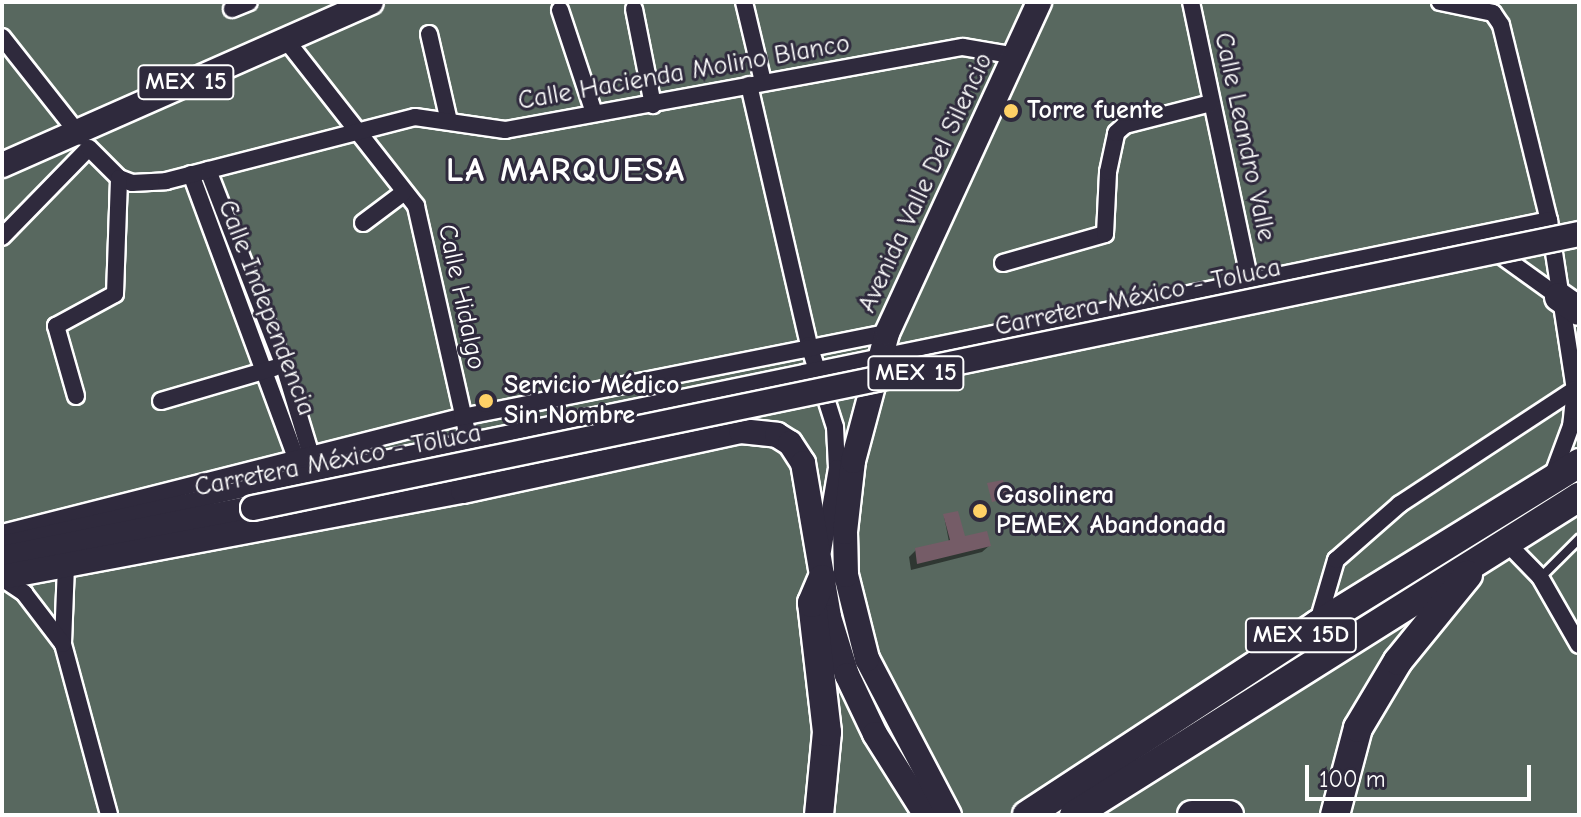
<!DOCTYPE html>
<meta charset="utf-8">
<style>
body{margin:0}
#map{position:relative;width:1581px;height:817px;overflow:hidden;background:#2f2a3d;font-family:"Comic Neue",sans-serif}
div>[style]{position:absolute}
.green>*{inset:0;background:#58685f}
.shadow>*{inset:0;background:#0007}
.building>*{inset:0;background:#755c67}
.roads{filter:drop-shadow(2px 0 #fff) drop-shadow(-2px 0 #fff) drop-shadow(0 2px #fff) drop-shadow(0 -2px #fff)}
.lane>*{height:8px;margin:-4px;padding:0 4px;transform-origin:4px;border-radius:4px;background:#2f2a3d}
.street>*{height:16px;margin:-8px;padding:0 8px;transform-origin:8px;border-radius:8px;background:#2f2a3d}
.primary>*{height:24px;margin:-12px;padding:0 12px;transform-origin:12px;border-radius:12px;background:#2f2a3d}
.highway>*{height:28px;margin:-14px;padding:0 14px;transform-origin:14px;border-radius:14px;background:#2f2a3d}
.bridges{filter:drop-shadow(2px 0 #fff) drop-shadow(-2px 0 #fff) drop-shadow(0 2px #fff) drop-shadow(0 -2px #fff)}
.primary-bridge>*{height:24px;margin:-12px;padding:0 12px;transform-origin:12px;border-radius:12px;background:#2f2a3d}
.dots>*{width:22px;height:22px;translate:-50% -50%;box-sizing:border-box;border:4px solid #2f2a3d;border-radius:50%}
span{translate:-50% -50%;white-space:nowrap;text-align:center;line-height:1.15;-webkit-text-stroke:6px #2f2a3d;paint-order:stroke}
.shield-label span{padding:2px 6px;background:#2f2a3d;border:2px solid;border-radius:6px;-webkit-text-stroke-width:0}
.shield-label{font-size:24px;color:#fff;font-weight:700}
.street-label{font-size:26px;color:#fff}
.poi-label{font-size:26px;color:#fff;font-weight:700}
.left{translate:0 -50%;text-align:left}
.district-label{font-size:34px;color:#fff;font-weight:700;letter-spacing:2px}
.frame{position:absolute;inset:0;border:4px solid #fff;pointer-events:none}
.scale{position:absolute;left:1305px;top:765px;width:226px;height:36px;box-sizing:border-box;border:4px solid #fff;border-top:0;padding-left:10px;font-size:24px;line-height:28px;white-space:nowrap;color:#fff;-webkit-text-stroke:6px #2f2a3d;paint-order:stroke}
</style>
<div id="map">
<div class="green">
<i style="clip-path:polygon(2px 2px,1579px 2px,1579px 815px,2px 815px)"></i>
</div>
<div class="shadow">
<i style="clip-path:polygon(944px 516px,958px 540px,989px 546px,982px 552px,911px 570px,909px 557px,916px 550px,949px 542px)"></i>
</div>
<div class="building">
<i style="clip-path:polygon(1003px 480px,1008px 498px,992px 502px,987px 483px)"></i>
<i style="clip-path:polygon(958px 511px,965px 536px,987px 531px,991px 546px,917px 564px,915px 548px,950px 540px,943px 514px)"></i>
</div>
<div class="roads">
<div class="lane">
<i style="left:1541px;top:577px;width:54px;rotate:-45deg"></i>
</div>
<div class="street">
<i style="left:744px;top:2px;width:82px;rotate:76.6deg"></i>
<i style="left:1191px;top:2px;width:286px;rotate:78.1deg"></i>
<i style="left:1440px;top:2px;width:54px;rotate:11.7deg"></i>
<i style="left:1493px;top:13px;width:14px;rotate:56deg"></i>
<i style="left:1501px;top:25px;width:201px;rotate:76.2deg"></i>
<i style="left:1549px;top:220px;width:171px;rotate:81.3deg"></i>
<i style="left:1575px;top:389px;width:37px;rotate:96deg"></i>
<i style="left:1571px;top:426px;width:58px;rotate:110.3deg"></i>
<i style="left:232px;top:9px;width:18px;rotate:-22deg"></i>
<i style="left:634px;top:9px;width:98px;rotate:78.8deg"></i>
<i style="left:560px;top:10px;width:108px;rotate:71.7deg"></i>
<i style="left:429px;top:34px;width:89px;rotate:77.1deg"></i>
<i style="left:2px;top:37px;width:127px;rotate:51.7deg"></i>
<i style="left:286px;top:40px;width:211px;rotate:51.9deg"></i>
<i style="left:416px;top:206px;width:242px;rotate:77.3deg"></i>
<i style="left:749px;top:85px;width:267px;rotate:77deg"></i>
<i style="left:809px;top:345px;width:86px;rotate:72.4deg"></i>
<i style="left:835px;top:427px;width:41px;rotate:87.2deg"></i>
<i style="left:837px;top:468px;width:84px;rotate:99.6deg"></i>
<i style="left:208px;top:170px;width:210px;rotate:68.8deg"></i>
<i style="left:284px;top:366px;width:100px;rotate:73.2deg"></i>
<i style="left:191px;top:174px;width:314px;rotate:69.7deg"></i>
<i style="left:363px;top:223px;width:50px;rotate:-36.9deg"></i>
<i style="left:2px;top:237px;width:124px;rotate:-45.7deg"></i>
<i style="left:89px;top:148px;width:42px;rotate:45deg"></i>
<i style="left:119px;top:178px;width:14px;rotate:21deg"></i>
<i style="left:132px;top:183px;width:34px;rotate:-3deg"></i>
<i style="left:166px;top:181px;width:257px;rotate:-14.4deg"></i>
<i style="left:415px;top:117px;width:91px;rotate:8.2deg"></i>
<i style="left:505px;top:130px;width:465px;rotate:-10.3deg"></i>
<i style="left:963px;top:47px;width:54px;rotate:9.6deg"></i>
<i style="left:1492px;top:249px;width:82px;rotate:35.6deg"></i>
<i style="left:1003px;top:263px;width:106px;rotate:-15.9deg"></i>
<i style="left:1105px;top:234px;width:62px;rotate:-87.2deg"></i>
<i style="left:1108px;top:172px;width:40px;rotate:-78deg"></i>
<i style="left:1116px;top:133px;width:12px;rotate:-42deg"></i>
<i style="left:1125px;top:125px;width:89px;rotate:-14.3deg"></i>
<i style="left:76px;top:396px;width:73px;rotate:-105.9deg"></i>
<i style="left:56px;top:326px;width:67px;rotate:-28.5deg"></i>
<i style="left:115px;top:294px;width:116px;rotate:-88deg"></i>
<i style="left:161px;top:401px;width:118px;rotate:-16.3deg"></i>
<i style="left:2px;top:533px;width:474px;rotate:-14.2deg"></i>
<i style="left:462px;top:417px;width:433px;rotate:-11.2deg"></i>
<i style="left:1506px;top:542px;width:49px;rotate:45.8deg"></i>
<i style="left:1540px;top:577px;width:78px;rotate:60.2deg"></i>
<i style="left:2px;top:544px;width:308px;rotate:-12.8deg"></i>
<i style="left:302px;top:476px;width:1273px;rotate:-11.6deg"></i>
<i style="left:66px;top:565px;width:79px;rotate:92.2deg"></i>
<i style="left:63px;top:644px;width:177px;rotate:74.9deg"></i>
<i style="left:2px;top:578px;width:27px;rotate:34deg"></i>
<i style="left:24px;top:593px;width:64px;rotate:52.6deg"></i>
<i style="left:1317px;top:625px;width:68px;rotate:-73.7deg"></i>
<i style="left:1336px;top:560px;width:85px;rotate:-41.2deg"></i>
<i style="left:1400px;top:504px;width:209px;rotate:-33.3deg"></i>
</div>
<div class="primary">
<i style="left:2px;top:165px;width:403px;rotate:-23.8deg"></i>
<i style="left:2px;top:558px;width:256px;rotate:-11.3deg"></i>
<i style="left:2px;top:577px;width:469px;rotate:-10.6deg"></i>
<i style="left:463px;top:491px;width:284px;rotate:-12.2deg"></i>
<i style="left:741px;top:431px;width:36px;rotate:6deg"></i>
<i style="left:777px;top:435px;width:15px;rotate:32deg"></i>
<i style="left:790px;top:443px;width:24px;rotate:57deg"></i>
<i style="left:803px;top:463px;width:156px;rotate:80.4deg"></i>
<i style="left:829px;top:617px;width:61px;rotate:72.8deg"></i>
<i style="left:847px;top:675px;width:65px;rotate:64.6deg"></i>
<i style="left:875px;top:734px;width:96px;rotate:57.8deg"></i>
<i style="left:949px;top:815px;width:176px;rotate:-117.7deg"></i>
<i style="left:867px;top:659px;width:87px;rotate:-104deg"></i>
<i style="left:846px;top:575px;width:43px;rotate:-91.3deg"></i>
<i style="left:845px;top:532px;width:71px;rotate:-83.6deg"></i>
<i style="left:853px;top:461px;width:132px;rotate:-75.1deg"></i>
<i style="left:887px;top:333px;width:364px;rotate:-65.3deg"></i>
</div>
<div class="highway">
<i style="left:1559px;top:297px;width:24px;rotate:35deg"></i>
<i style="left:819px;top:815px;width:83px;rotate:-84.5deg"></i>
<i style="left:827px;top:732px;width:130px;rotate:-96.6deg"></i>
<i style="left:812px;top:603px;width:26px;rotate:-67deg"></i>
<i style="left:1027px;top:815px;width:347px;rotate:-33.2deg"></i>
<i style="left:1317px;top:625px;width:308px;rotate:-31.7deg"></i>
<i style="left:1074px;top:815px;width:597px;rotate:-32.2deg"></i>
<i style="left:1192px;top:815px;width:37px"></i>
<i style="left:1335px;top:815px;width:90px;rotate:-75.2deg"></i>
<i style="left:1358px;top:728px;width:78px;rotate:-59.2deg"></i>
<i style="left:1398px;top:661px;width:111px;rotate:-50.9deg"></i>
</div>
</div>
<div class="bridges">
<div class="primary-bridge">
<i style="left:253px;top:508px;width:1354px;rotate:-11.68deg"></i>
</div>
</div>
<div class="dots">
<i style="left:1011px;top:111px;background:#ffd166"></i>
<i style="left:486px;top:401px;background:#ffd166"></i>
<i style="left:980px;top:511px;background:#ffd166"></i>
</div>
<div class="shield-label">
<span style="left:186px;top:82px">MEX 15</span>
<span style="left:916px;top:373px">MEX 15</span>
<span style="left:1301px;top:635px">MEX 15D</span>
</div>
<div class="street-label">
<span style="left:684px;top:73px;rotate:-10deg">Calle Hacienda Molino Blanco</span>
<span style="left:1244px;top:137px;rotate:78deg">Calle Leandro Valle</span>
<span style="left:926px;top:183px;rotate:-65deg">Avenida Valle Del Silencio</span>
<span style="left:461px;top:297px;rotate:78deg">Calle Hidalgo</span>
<span style="left:1138px;top:298px;rotate:-12deg">Carretera México - Toluca</span>
<span style="left:266px;top:308px;rotate:69deg">Calle Independencia</span>
<span style="left:338px;top:461px;rotate:-11deg">Carretera México - Toluca</span>
</div>
<div class="poi-label">
<span class="left" style="left:1027px;top:111px">Torre fuente</span>
<span class="left" style="left:504px;top:401px">Servicio Médico<br>Sin Nombre</span>
<span class="left" style="left:996px;top:511px">Gasolinera<br>PEMEX Abandonada</span>
</div>
<div class="district-label">
<span style="left:566px;top:171px">LA MARQUESA</span>
</div>
<div class="frame"></div>
<div class="scale">100 m</div>
</div>
